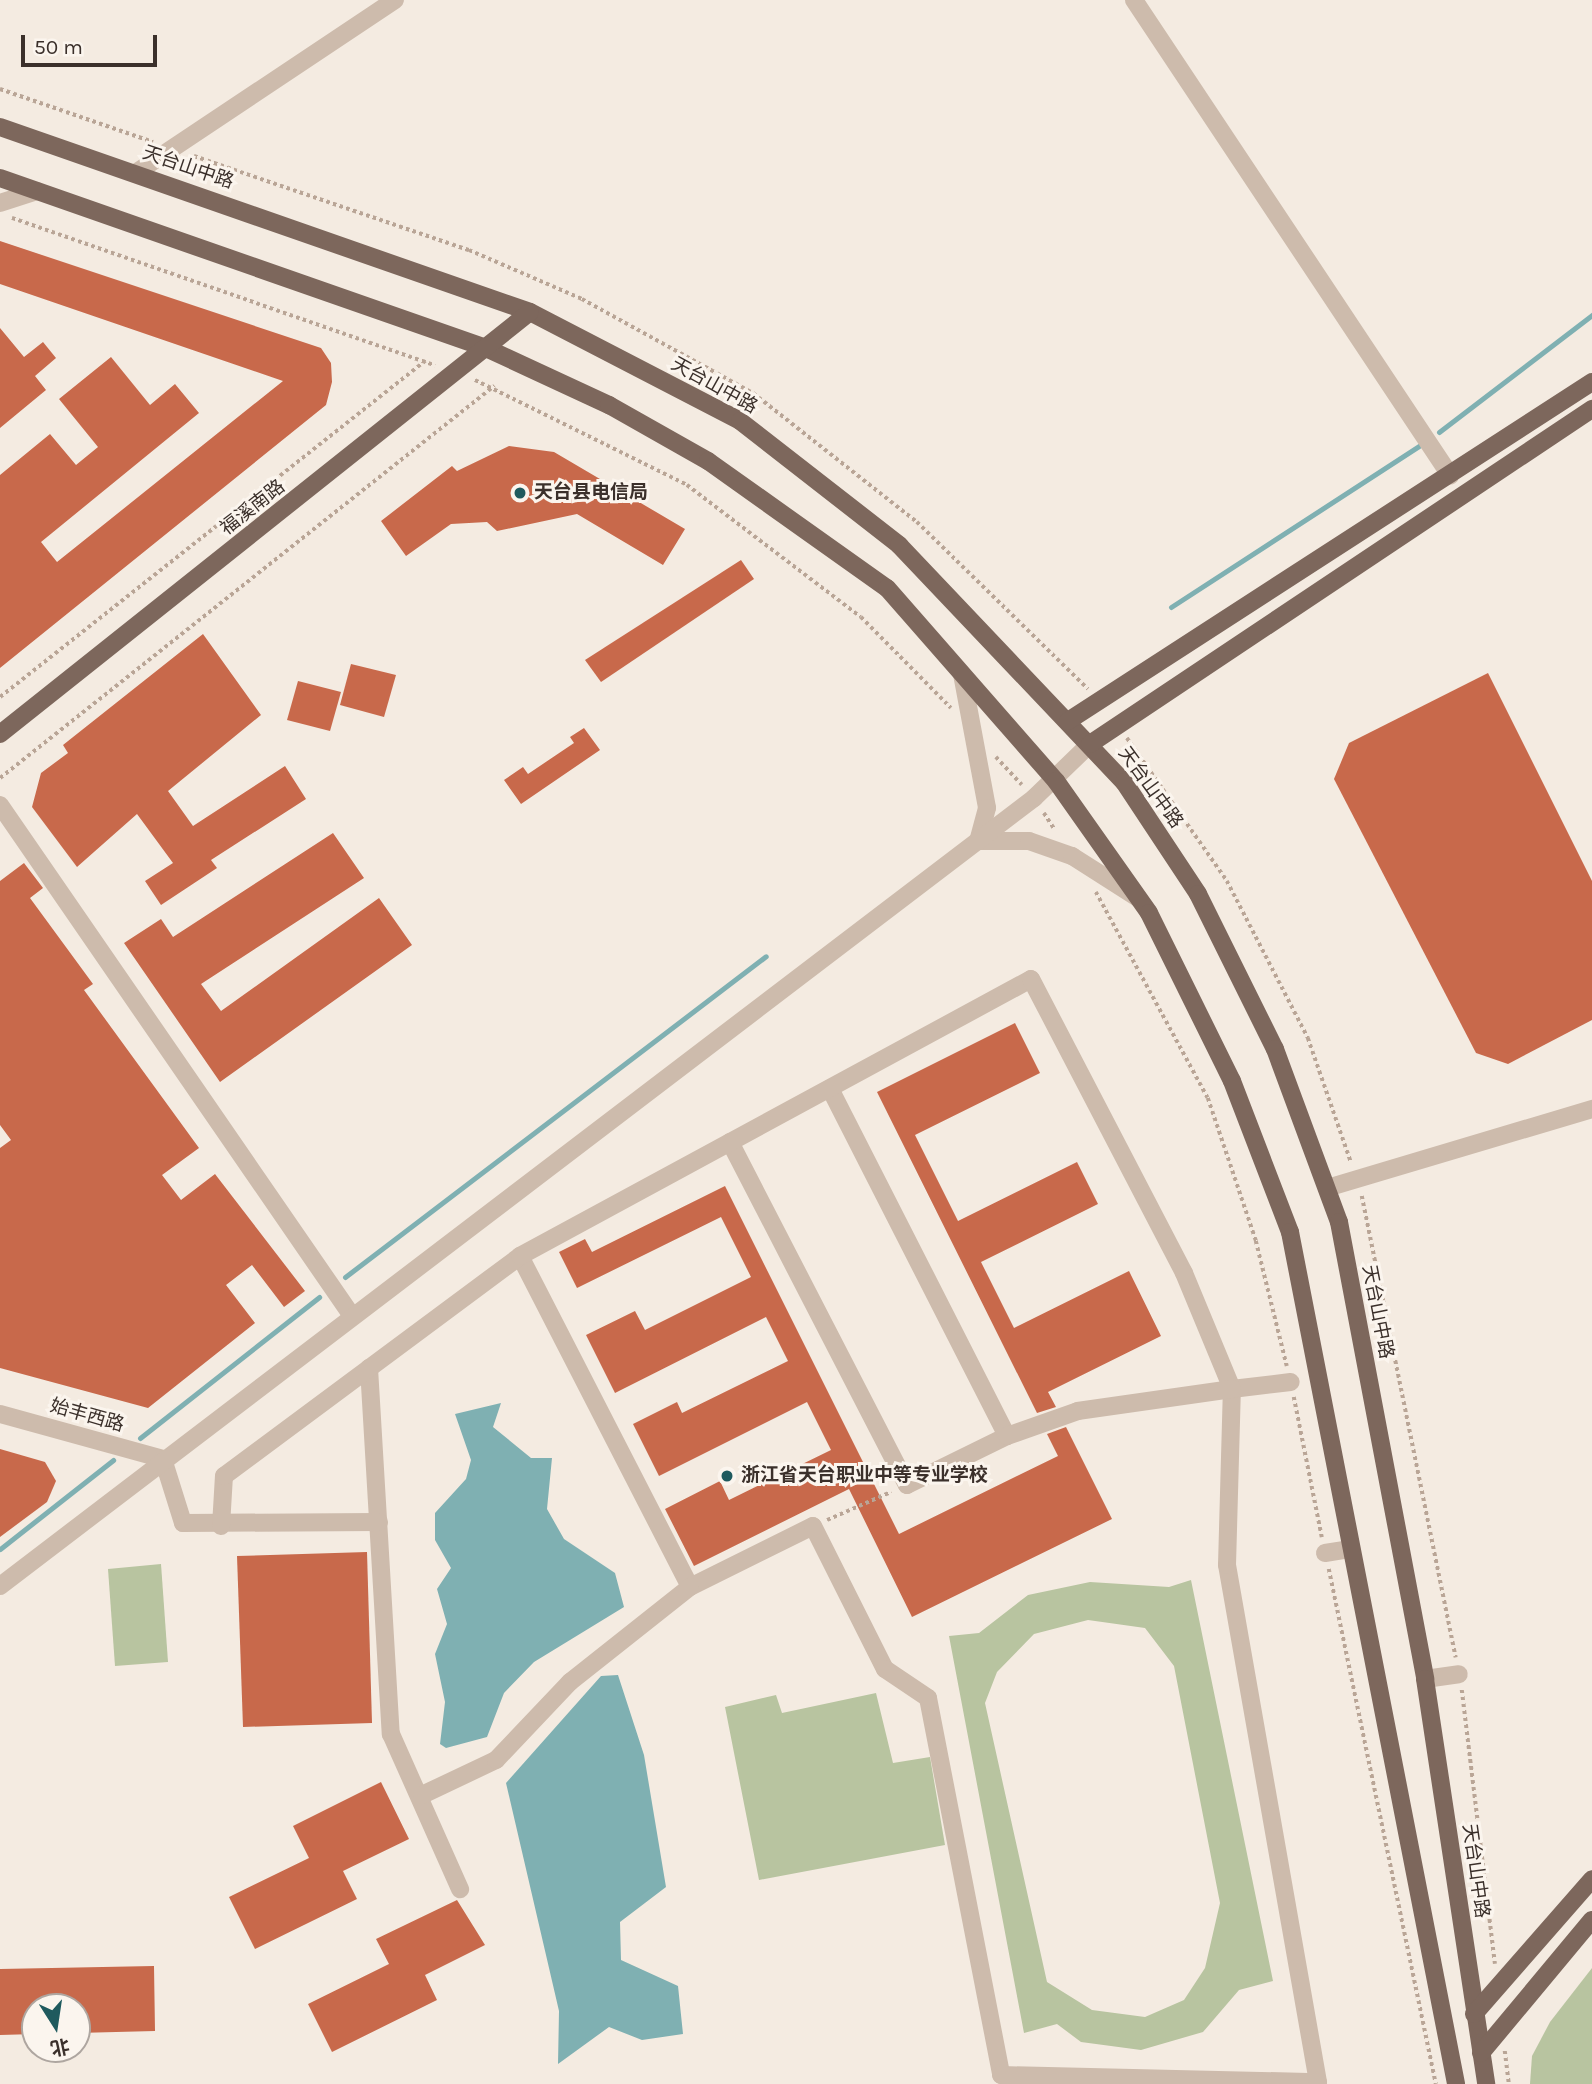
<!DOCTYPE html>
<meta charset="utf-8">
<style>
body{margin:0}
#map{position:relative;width:1592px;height:2084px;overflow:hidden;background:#f4ebe1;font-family:Karla,"Noto Sans SC",sans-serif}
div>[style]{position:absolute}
.green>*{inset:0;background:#b8c4a0}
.water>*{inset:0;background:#7fb0b2}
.stream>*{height:5px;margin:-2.5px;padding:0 2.5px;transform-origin:2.5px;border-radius:2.5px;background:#7fb0b2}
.building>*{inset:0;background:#c8694b}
.path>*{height:3.5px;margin-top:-1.75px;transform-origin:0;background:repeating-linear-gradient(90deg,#b9a596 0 3.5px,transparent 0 7px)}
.minor>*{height:18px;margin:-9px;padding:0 9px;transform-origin:9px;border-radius:9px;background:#cdbbac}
.major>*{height:18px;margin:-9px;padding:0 9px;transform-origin:9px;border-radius:9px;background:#7d675c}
.dots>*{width:19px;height:19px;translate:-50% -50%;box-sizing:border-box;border:4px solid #fbf5ee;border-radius:50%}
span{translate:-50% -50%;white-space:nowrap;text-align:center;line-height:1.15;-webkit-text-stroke:6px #fbf5ee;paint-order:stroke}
.street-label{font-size:19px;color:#3b302b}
.poi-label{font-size:19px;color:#3b302b;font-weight:700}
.left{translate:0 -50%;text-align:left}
.north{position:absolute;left:21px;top:1993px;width:70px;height:70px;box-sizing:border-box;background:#fbf5ee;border:2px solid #aea6a0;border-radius:50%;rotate:168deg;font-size:19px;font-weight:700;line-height:28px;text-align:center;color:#3b302b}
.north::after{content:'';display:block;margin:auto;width:24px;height:32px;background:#1f5a5e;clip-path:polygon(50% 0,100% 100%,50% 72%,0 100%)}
.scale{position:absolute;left:21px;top:35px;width:136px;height:32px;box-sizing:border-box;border:4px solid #3b302b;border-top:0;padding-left:9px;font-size:21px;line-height:24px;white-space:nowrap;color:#3b302b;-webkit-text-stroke:5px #fbf5ee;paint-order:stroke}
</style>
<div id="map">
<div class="green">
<i style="clip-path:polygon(161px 1564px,168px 1662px,115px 1666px,108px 1569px)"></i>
<i style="clip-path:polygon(evenodd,1191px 1580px,1273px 1981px,1239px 1990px,1203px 2032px,1141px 2050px,1081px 2042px,1057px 2024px,1024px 2033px,949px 1636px,979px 1633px,1028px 1595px,1090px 1582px,1169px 1587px,1191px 1580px,1088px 1620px,1145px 1628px,1174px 1666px,1220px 1903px,1205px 1968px,1184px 2000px,1145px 2017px,1092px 2010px,1047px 1982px,985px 1703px,997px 1672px,1034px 1634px,1088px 1620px)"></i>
<i style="clip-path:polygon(876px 1693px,893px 1763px,930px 1757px,945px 1845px,759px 1880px,725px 1707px,776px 1695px,782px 1713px)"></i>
<i style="clip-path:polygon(1592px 1968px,1592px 2084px,1530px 2084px,1532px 2056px,1550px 2022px)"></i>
</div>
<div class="water">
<i style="clip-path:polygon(501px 1403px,493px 1427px,531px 1458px,552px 1458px,547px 1509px,564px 1539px,615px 1573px,624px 1607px,534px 1662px,504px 1693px,487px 1737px,446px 1748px,440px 1744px,445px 1702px,435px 1654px,447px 1624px,437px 1589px,451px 1568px,435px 1540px,435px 1513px,466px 1479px,471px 1460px,455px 1414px)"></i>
<i style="clip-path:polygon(618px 1675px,644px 1755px,666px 1887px,620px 1922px,621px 1960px,678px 1986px,683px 2034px,642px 2040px,609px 2027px,558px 2064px,559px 2011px,506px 1783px,601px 1676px)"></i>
</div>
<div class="stream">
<i style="left:1439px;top:432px;width:193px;rotate:-37.4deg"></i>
<i style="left:1171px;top:607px;width:299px;rotate:-33deg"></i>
<i style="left:345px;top:1277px;width:529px;rotate:-37.32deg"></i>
<i style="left:140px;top:1438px;width:228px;rotate:-38.2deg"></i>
<i style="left:0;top:1549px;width:144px;rotate:-38.2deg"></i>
</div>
<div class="building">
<i style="clip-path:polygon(0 241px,321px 348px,331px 363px,332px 382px,326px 405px,0 668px,0 475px,50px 434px,76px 465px,98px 447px,59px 399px,111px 357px,150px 405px,175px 384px,199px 413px,41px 542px,57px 562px,283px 381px,0 284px)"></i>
<i style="clip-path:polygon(0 328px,24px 357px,43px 342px,56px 358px,35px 376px,46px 390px,0 428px)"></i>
<i style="clip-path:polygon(509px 446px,554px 452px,685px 529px,663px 565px,577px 514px,497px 531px,487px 522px,451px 524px,406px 556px,381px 521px,452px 466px,457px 471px)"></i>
<i style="clip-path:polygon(741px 560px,754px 579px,601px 682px,585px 660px)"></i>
<i style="clip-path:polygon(203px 634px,261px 715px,168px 791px,193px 826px,285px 766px,306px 799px,211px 860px,217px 868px,161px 905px,145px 881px,173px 863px,137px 814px,77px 867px,32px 807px,41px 773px,68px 753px,63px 745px)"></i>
<i style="clip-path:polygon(351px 664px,396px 675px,384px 717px,340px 705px)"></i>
<i style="clip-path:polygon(1488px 673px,1592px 881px,1592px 1020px,1508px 1064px,1476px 1053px,1334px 779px,1349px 743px)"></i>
<i style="clip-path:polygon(298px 681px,341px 692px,330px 731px,287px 720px)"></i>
<i style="clip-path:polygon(584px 728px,600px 750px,521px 804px,504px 780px,523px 767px,528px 774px,574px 743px,570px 737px)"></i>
<i style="clip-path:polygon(333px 833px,364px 878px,201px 984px,221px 1011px,379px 898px,412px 945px,220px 1082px,124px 943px,161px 919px,173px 937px)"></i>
<i style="clip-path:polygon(24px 863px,43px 888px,30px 898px,93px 984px,84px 990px,199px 1148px,162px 1175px,181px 1200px,215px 1174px,305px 1291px,284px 1307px,252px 1265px,226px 1285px,255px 1323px,148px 1408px,0 1368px,0 1148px,11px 1140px,0 1125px,0 881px)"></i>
<i style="clip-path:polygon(1015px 1023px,1040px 1073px,915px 1135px,958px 1221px,1077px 1162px,1098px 1204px,981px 1262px,1014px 1328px,1129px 1271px,1161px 1336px,1048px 1392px,1056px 1407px,1037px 1413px,877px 1092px)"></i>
<i style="clip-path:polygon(725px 1186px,899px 1534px,1058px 1456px,1047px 1434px,1066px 1427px,1112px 1519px,912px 1617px,849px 1489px,694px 1566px,665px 1509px,720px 1481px,729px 1500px,831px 1450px,807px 1402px,659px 1476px,633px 1424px,677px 1402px,682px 1413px,788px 1361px,766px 1317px,615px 1393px,586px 1335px,635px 1311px,645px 1330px,751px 1277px,721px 1217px,577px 1288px,559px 1252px,585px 1239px,592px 1252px)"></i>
<i style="clip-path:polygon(0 1449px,45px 1462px,56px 1481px,47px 1502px,0 1537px)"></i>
<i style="clip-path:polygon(367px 1552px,372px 1723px,243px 1727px,237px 1556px)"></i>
<i style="clip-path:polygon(381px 1782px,409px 1839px,343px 1871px,357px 1899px,255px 1949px,229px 1897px,309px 1858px,293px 1826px)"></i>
<i style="clip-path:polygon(457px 1900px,485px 1945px,425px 1975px,437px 2000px,332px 2052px,308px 2004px,389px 1964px,376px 1939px)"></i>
<i style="clip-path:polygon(154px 1966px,155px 2031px,77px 2033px,77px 2007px,35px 2007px,35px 2034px,0 2035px,0 1969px)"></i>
</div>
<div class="path">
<i style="left:0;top:89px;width:162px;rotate:19.1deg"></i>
<i style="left:194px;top:156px;width:291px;rotate:18.9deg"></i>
<i style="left:469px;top:250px;width:123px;rotate:23.4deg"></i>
<i style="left:582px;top:299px;width:195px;rotate:28.8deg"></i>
<i style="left:753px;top:393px;width:209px;rotate:38.2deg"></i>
<i style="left:917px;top:522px;width:239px;rotate:44.3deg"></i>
<i style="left:12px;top:218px;width:448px;rotate:19.2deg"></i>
<i style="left:475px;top:380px;width:237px;rotate:26.3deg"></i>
<i style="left:687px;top:485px;width:218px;rotate:37.2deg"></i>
<i style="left:861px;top:617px;width:128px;rotate:45.3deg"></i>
<i style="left:0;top:697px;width:542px;rotate:-38.33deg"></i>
<i style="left:1127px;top:738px;width:174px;rotate:55deg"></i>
<i style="left:1227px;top:881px;width:177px;rotate:62.7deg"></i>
<i style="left:1308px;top:1038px;width:131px;rotate:70.9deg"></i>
<i style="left:996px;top:757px;width:38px;rotate:47deg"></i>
<i style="left:0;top:778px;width:631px;rotate:-38.43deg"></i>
<i style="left:1044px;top:813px;width:20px;rotate:57deg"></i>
<i style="left:1096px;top:892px;width:234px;rotate:61.5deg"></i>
<i style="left:1208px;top:1098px;width:151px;rotate:71.4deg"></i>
<i style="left:1256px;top:1241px;width:129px;rotate:76.1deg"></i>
<i style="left:1362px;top:1196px;width:471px;rotate:78.5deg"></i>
<i style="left:1294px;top:1397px;width:143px;rotate:78.7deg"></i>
<i style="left:827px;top:1520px;width:70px;rotate:-23.6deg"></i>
<i style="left:1329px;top:1569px;width:526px;rotate:78.26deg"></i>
<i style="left:1462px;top:1690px;width:276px;rotate:83.1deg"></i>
<i style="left:1505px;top:2051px;width:33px;rotate:83deg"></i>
</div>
<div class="minor">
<i style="left:1134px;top:0;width:571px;rotate:56.37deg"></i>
<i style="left:137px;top:172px;width:310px;rotate:-33.7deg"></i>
<i style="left:0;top:203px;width:39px;rotate:-18deg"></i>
<i style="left:962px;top:674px;width:136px;rotate:79.4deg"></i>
<i style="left:987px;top:808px;width:34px;rotate:105deg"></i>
<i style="left:978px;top:841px;width:51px"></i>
<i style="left:1029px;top:841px;width:46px;rotate:19.2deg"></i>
<i style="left:1072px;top:856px;width:78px;rotate:32.5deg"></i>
<i style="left:0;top:805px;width:621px;rotate:55.44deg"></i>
<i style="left:730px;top:1142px;width:386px;rotate:62.7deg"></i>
<i style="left:907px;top:1485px;width:111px;rotate:-26.1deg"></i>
<i style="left:1007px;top:1436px;width:390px;rotate:-117deg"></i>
<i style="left:1327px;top:1188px;width:277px;rotate:-16.6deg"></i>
<i style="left:520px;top:1256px;width:372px;rotate:62.8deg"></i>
<i style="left:690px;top:1587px;width:137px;rotate:-26.4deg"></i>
<i style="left:813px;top:1526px;width:160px;rotate:63.3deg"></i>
<i style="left:885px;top:1669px;width:52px;rotate:34deg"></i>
<i style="left:928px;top:1698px;width:384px;rotate:79deg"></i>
<i style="left:1001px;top:2075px;width:317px;rotate:1.3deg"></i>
<i style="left:1318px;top:2082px;width:525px;rotate:-99.98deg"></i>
<i style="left:1227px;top:1565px;width:176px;rotate:-88.4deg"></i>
<i style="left:1232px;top:1389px;width:59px;rotate:-6.8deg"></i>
<i style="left:369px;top:1368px;width:367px;rotate:86.6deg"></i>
<i style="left:391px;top:1734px;width:170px;rotate:66deg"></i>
<i style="left:0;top:1414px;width:169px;rotate:15.4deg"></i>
<i style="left:163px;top:1459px;width:67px;rotate:72.6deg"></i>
<i style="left:183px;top:1523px;width:196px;rotate:-0.3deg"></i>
<i style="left:221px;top:1526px;width:50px;rotate:-86.6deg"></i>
<i style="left:224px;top:1476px;width:369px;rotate:-36.6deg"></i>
<i style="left:520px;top:1256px;width:581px;rotate:-28.46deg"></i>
<i style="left:1031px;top:979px;width:331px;rotate:62.5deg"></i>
<i style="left:1184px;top:1273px;width:126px;rotate:67.5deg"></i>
<i style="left:1232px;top:1389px;width:156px;rotate:171.9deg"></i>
<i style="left:1078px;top:1411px;width:75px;rotate:160.6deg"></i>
<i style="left:1325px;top:1553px;width:26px;rotate:-9deg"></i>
<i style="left:0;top:1586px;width:1300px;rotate:-37.31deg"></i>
<i style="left:1034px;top:798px;width:78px;rotate:-44deg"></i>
<i style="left:1425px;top:1679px;width:34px;rotate:-8deg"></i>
<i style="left:422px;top:1795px;width:82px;rotate:-25.3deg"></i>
<i style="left:496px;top:1760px;width:108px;rotate:-46.5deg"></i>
<i style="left:570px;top:1682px;width:153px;rotate:-38.4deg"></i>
</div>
<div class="major">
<i style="left:0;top:127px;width:561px;rotate:19.24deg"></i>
<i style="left:530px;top:312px;width:237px;rotate:27.4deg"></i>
<i style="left:740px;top:421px;width:202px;rotate:37.9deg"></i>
<i style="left:899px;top:545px;width:327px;rotate:46.5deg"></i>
<i style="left:1124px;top:782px;width:134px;rotate:56.5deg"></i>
<i style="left:1198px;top:894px;width:173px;rotate:63.6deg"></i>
<i style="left:1275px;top:1049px;width:184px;rotate:69.7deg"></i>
<i style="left:1339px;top:1222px;width:465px;rotate:79.3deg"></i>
<i style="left:1425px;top:1679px;width:410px;rotate:81.4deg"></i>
<i style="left:0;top:178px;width:515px;rotate:19.28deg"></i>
<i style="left:486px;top:348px;width:136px;rotate:24.9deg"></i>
<i style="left:609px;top:405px;width:114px;rotate:29.5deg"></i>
<i style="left:708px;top:461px;width:219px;rotate:35.4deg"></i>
<i style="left:887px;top:588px;width:257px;rotate:48.8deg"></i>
<i style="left:1056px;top:781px;width:161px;rotate:54.8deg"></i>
<i style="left:1149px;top:913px;width:187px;rotate:63.7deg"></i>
<i style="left:1232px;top:1081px;width:162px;rotate:69deg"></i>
<i style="left:1290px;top:1232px;width:868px;rotate:78.97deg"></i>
<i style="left:1068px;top:721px;width:624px;rotate:-32.9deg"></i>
<i style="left:0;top:734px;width:677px;rotate:-38.53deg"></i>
<i style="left:1090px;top:744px;width:604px;rotate:-33.72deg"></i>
<i style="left:1474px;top:2014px;width:179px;rotate:-48.8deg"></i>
<i style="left:1481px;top:2053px;width:173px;rotate:-50.2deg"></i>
</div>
<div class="dots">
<i style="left:520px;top:493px;background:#1f5a5e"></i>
<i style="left:727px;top:1476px;background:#1f5a5e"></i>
</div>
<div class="street-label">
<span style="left:188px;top:168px;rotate:19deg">天台山中路</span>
<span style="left:714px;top:386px;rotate:29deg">天台山中路</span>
<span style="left:253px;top:508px;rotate:-38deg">福溪南路</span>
<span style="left:1150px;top:788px;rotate:54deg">天台山中路</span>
<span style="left:1377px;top:1312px;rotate:79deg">天台山中路</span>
<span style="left:87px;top:1416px;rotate:16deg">始丰西路</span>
<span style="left:1475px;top:1871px;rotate:82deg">天台山中路</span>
</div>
<div class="poi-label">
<span class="left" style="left:534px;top:493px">天台县电信局</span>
<span class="left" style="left:741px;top:1476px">浙江省天台职业中等专业学校</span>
</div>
<div class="north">北</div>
<div class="scale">50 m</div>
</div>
